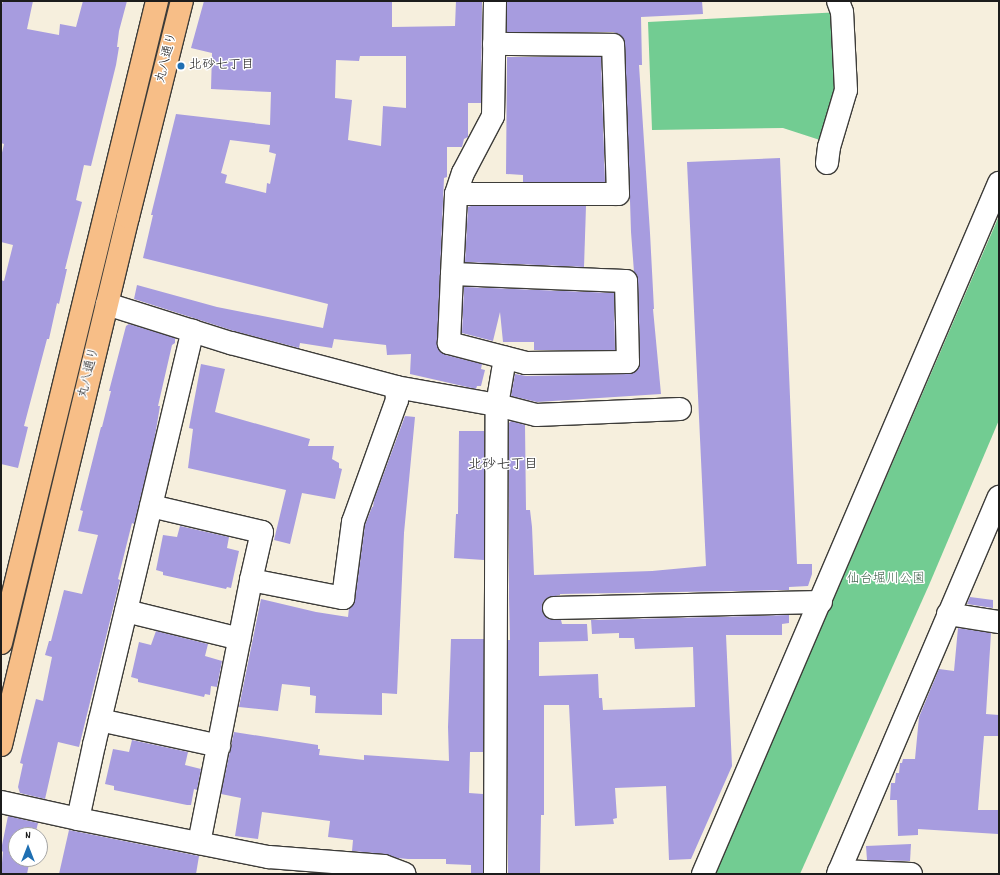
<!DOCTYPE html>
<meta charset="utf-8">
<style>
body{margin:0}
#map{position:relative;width:1000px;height:875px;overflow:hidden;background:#f6efdd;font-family:Dekko,"Klee One",sans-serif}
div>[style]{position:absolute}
.green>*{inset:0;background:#72cc92}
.building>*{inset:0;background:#a79cdf}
.roads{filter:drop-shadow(1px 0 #3d3c39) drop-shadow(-1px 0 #3d3c39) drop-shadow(0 1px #3d3c39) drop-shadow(0 -1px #3d3c39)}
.minor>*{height:22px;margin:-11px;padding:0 11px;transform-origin:11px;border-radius:11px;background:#fff}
.major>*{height:22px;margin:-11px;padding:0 11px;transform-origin:11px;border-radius:11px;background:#f7be87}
.dots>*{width:11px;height:11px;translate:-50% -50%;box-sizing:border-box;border:2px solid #fff;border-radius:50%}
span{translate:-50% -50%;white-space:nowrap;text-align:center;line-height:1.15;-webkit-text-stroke:3px #fff;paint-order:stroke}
.street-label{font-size:13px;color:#1c1c1c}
.poi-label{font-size:13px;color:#1c1c1c}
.left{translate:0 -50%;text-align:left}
.park-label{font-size:13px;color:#3e624b}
.neighbourhood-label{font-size:14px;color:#1c1c1c}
.frame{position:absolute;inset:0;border:2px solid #1c1c1c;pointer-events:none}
.north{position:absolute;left:8px;top:827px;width:40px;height:40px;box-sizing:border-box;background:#fff;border:1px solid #a4a4a4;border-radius:50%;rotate:0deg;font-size:11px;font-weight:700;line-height:16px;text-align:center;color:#1c1c1c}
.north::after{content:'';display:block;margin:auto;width:14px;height:18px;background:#1f6fb2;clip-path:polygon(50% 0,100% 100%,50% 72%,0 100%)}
</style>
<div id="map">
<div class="green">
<i style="clip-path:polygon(842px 12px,846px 90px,823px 141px,783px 128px,652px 130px,648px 22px)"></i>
<i style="clip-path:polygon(999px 216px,999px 420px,929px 585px,800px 874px,715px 874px)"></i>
</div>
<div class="building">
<i style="clip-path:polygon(3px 1px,33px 1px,27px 29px,59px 35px,60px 24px,76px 27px,83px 1px,127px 1px,119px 31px,117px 47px,119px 47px,116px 65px,96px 146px,91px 166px,84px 165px,76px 200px,82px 202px,65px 269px,67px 269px,59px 304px,57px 303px,49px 339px,47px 339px,24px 426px,28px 427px,18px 468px,1px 464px,1px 280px,4px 281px,13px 245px,1px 242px,1px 157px,4px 144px,1px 143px,1px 8px)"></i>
<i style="clip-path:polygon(evenodd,204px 1px,392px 1px,392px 27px,455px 26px,456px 1px,482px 1px,481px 103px,468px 103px,468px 137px,464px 139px,462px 147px,447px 147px,447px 177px,444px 178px,437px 342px,438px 348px,446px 355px,482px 364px,481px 369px,485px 370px,481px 386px,477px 386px,476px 389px,410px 374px,411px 354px,387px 355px,386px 345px,334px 339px,332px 348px,300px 343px,299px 348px,234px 331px,134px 299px,137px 285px,217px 307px,323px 328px,328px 304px,143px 258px,153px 215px,151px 215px,176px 114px,270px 125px,271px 92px,211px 89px,212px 53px,191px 48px,204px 1px,360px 56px,406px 56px,406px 108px,383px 106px,381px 146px,348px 140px,352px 100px,335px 98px,336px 60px,359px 61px,360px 56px,204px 1px,230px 140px,270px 145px,269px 152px,276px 154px,270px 184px,267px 183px,266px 193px,225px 183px,227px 175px,221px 173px,230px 140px)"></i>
<i style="clip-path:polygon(507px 1px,702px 1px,703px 14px,641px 17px,642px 65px,639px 65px,650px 233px,654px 309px,653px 309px,661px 394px,537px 402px,511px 396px,515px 374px,526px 376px,628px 374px,635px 372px,639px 368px,640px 362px,638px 281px,634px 272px,631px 232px,625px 45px,624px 39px,619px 34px,613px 32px,507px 32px)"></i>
<i style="clip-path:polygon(507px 57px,601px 57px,605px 182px,523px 182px,523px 175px,506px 174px)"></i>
<i style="clip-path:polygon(780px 158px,797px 564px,812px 564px,812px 574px,808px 586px,789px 587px,789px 590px,560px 594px,560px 595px,547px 598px,543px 602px,542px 608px,544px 615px,548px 619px,561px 620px,562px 624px,587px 624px,588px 641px,539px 642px,539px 676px,598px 674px,599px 698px,602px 698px,603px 710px,695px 707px,693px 647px,635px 649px,634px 638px,619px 638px,619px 633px,592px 634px,591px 620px,789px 615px,789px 623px,782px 624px,782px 635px,726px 635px,732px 766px,691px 859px,669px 860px,666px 786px,615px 788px,617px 818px,613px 819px,614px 824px,575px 826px,569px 705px,544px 705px,544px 815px,541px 815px,540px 874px,508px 874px,508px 640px,510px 640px,509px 598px,509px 423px,511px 421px,525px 425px,526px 510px,530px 510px,532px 527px,534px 575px,652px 571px,706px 566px,687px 162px)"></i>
<i style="clip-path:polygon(471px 206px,586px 206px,584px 267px,465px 262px,468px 207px)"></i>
<i style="clip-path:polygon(464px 287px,614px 293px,615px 350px,534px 350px,534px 342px,503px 342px,500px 312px,493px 341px,462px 333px)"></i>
<i style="clip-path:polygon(129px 324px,175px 338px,175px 343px,172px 345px,158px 406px,160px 406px,154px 442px,134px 524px,132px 523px,118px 579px,120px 580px,79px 747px,58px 742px,45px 799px,20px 793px,18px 787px,23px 764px,20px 763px,36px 699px,43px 701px,52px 657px,45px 655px,49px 641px,51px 641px,64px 590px,82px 594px,98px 535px,78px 531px,83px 511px,80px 510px,101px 427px,102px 427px,111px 391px,109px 391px,126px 326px)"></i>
<i style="clip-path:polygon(201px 364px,225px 369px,215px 412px,310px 439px,308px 446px,334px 446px,332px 459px,339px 463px,339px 468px,342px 469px,335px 499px,302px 493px,290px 544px,274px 540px,286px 490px,188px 468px,193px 429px,189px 428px)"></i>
<i style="clip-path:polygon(405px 416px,415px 417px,404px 533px,397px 694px,382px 693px,382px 715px,315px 713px,316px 696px,310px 695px,310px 687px,282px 684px,278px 711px,239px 707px,261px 599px,316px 612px,348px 617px,349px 608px,355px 600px,365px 525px,372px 507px,373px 507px,374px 500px)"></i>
<i style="clip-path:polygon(459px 431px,484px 431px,484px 560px,454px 558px,456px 514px,458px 514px)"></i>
<i style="clip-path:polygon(180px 526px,229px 537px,227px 548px,239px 551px,231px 588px,227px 587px,226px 589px,163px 575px,163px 572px,156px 570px,163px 535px,177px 537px)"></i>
<i style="clip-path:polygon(970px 597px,993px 600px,993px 608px,967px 604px)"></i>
<i style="clip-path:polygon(958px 628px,991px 633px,986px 714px,999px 715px,999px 736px,984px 736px,978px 810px,999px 810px,998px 834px,918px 829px,918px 835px,898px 836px,897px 800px,890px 800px,891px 783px,895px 783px,896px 773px,899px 773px,900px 763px,902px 763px,903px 759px,915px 759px,919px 717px,939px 669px,954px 671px)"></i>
<i style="clip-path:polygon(156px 631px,208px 644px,205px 656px,222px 661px,217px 687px,211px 686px,210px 695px,205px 694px,204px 697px,138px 682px,138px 679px,131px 677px,139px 642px,151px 645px)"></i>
<i style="clip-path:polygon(451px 639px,484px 639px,483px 752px,470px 752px,469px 793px,483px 794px,483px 874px,471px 874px,471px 865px,446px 864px,446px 859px,408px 859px,397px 858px,385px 854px,352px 851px,353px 840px,328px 837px,330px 821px,262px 812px,258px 839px,235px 836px,241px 798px,221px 794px,234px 732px,318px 745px,318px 749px,320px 749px,319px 755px,364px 760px,364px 755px,449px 761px,448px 727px)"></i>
<i style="clip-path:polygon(132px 740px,188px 752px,185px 765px,201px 769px,197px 790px,194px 789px,191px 805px,187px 805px,114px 790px,114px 786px,105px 784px,113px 749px,129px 752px)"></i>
<i style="clip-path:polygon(8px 816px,38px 823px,35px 835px,16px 835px,16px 859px,30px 859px,27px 874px,1px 874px,3px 852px,1px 850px)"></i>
<i style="clip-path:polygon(69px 830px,199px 856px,196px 874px,59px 874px)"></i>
<i style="clip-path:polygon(911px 844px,910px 861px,867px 860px,866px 846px)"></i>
</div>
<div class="roads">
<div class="minor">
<i style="left:827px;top:163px;width:16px;rotate:-83deg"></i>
<i style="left:829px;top:147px;width:59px;rotate:-73.4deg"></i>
<i style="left:846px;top:90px;width:78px;rotate:-92.9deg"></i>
<i style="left:842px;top:12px;width:12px;rotate:-110deg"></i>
<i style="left:456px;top:194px;width:162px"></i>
<i style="left:618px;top:194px;width:149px;rotate:-91.9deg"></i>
<i style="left:613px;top:45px;width:119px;rotate:-179.5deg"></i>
<i style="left:452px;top:274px;width:174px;rotate:2.3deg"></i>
<i style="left:626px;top:281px;width:81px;rotate:88.6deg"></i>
<i style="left:628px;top:362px;width:102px;rotate:179.4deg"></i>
<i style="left:526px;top:363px;width:80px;rotate:-165.4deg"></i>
<i style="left:449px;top:343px;width:69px;rotate:-87.5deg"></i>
<i style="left:452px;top:274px;width:80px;rotate:-87.1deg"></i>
<i style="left:456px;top:194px;width:22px;rotate:-72deg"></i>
<i style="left:463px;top:173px;width:64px;rotate:-62.2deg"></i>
<i style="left:493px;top:116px;width:115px;rotate:-89deg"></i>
<i style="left:107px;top:304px;width:130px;rotate:17.5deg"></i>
<i style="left:231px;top:343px;width:171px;rotate:14.9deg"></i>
<i style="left:396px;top:387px;width:103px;rotate:10.1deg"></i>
<i style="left:497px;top:405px;width:40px;rotate:14.4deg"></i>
<i style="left:536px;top:415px;width:144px;rotate:-2.4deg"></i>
<i style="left:151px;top:506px;width:114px;rotate:13.2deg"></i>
<i style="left:262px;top:532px;width:49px;rotate:102.9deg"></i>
<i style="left:251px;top:580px;width:94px;rotate:11.1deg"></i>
<i style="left:343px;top:598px;width:77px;rotate:-82.5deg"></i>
<i style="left:353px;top:522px;width:130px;rotate:-70.2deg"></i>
<i style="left:397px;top:400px;width:13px;rotate:-94deg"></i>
<i style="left:554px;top:608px;width:267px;rotate:-1.3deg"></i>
<i style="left:126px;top:611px;width:117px;rotate:13.8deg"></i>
<i style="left:948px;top:614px;width:52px;rotate:8.9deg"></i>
<i style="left:100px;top:720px;width:122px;rotate:12.3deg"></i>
<i style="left:1px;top:802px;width:79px;rotate:12.4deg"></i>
<i style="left:78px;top:819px;width:195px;rotate:11.3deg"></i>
<i style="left:269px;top:857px;width:115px;rotate:4.5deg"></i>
<i style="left:384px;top:866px;width:22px;rotate:21deg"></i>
<i style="left:78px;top:819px;width:76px;rotate:-77.8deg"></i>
<i style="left:94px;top:745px;width:426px;rotate:-76.6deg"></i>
<i style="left:199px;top:843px;width:268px;rotate:-78.8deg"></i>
<i style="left:839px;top:871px;width:72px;rotate:2.4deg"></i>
<i style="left:495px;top:874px;width:469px;rotate:-89.8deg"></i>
<i style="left:497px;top:405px;width:48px;rotate:-80.3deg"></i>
<i style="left:703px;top:874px;width:752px;rotate:-66.81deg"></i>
<i style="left:838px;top:874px;width:410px;rotate:-66.9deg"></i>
</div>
<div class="major">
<i style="left:1px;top:643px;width:661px;rotate:-76.34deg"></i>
<i style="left:1px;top:745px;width:543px;rotate:-76.48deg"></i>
<i style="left:128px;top:217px;width:223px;rotate:-76deg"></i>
</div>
</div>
<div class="dots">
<i style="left:181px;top:66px;background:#1f6fb2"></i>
</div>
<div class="street-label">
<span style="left:168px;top:58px;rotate:-76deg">丸八通り</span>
<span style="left:90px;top:373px;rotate:-76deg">丸八通り</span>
</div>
<div class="poi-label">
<span class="left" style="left:189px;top:66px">北砂七丁目</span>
</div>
<div class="park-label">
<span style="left:886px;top:580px">仙台堀川公園</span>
</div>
<div class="neighbourhood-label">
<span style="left:503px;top:465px">北砂七丁目</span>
</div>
<div class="frame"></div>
<div class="north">N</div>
</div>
